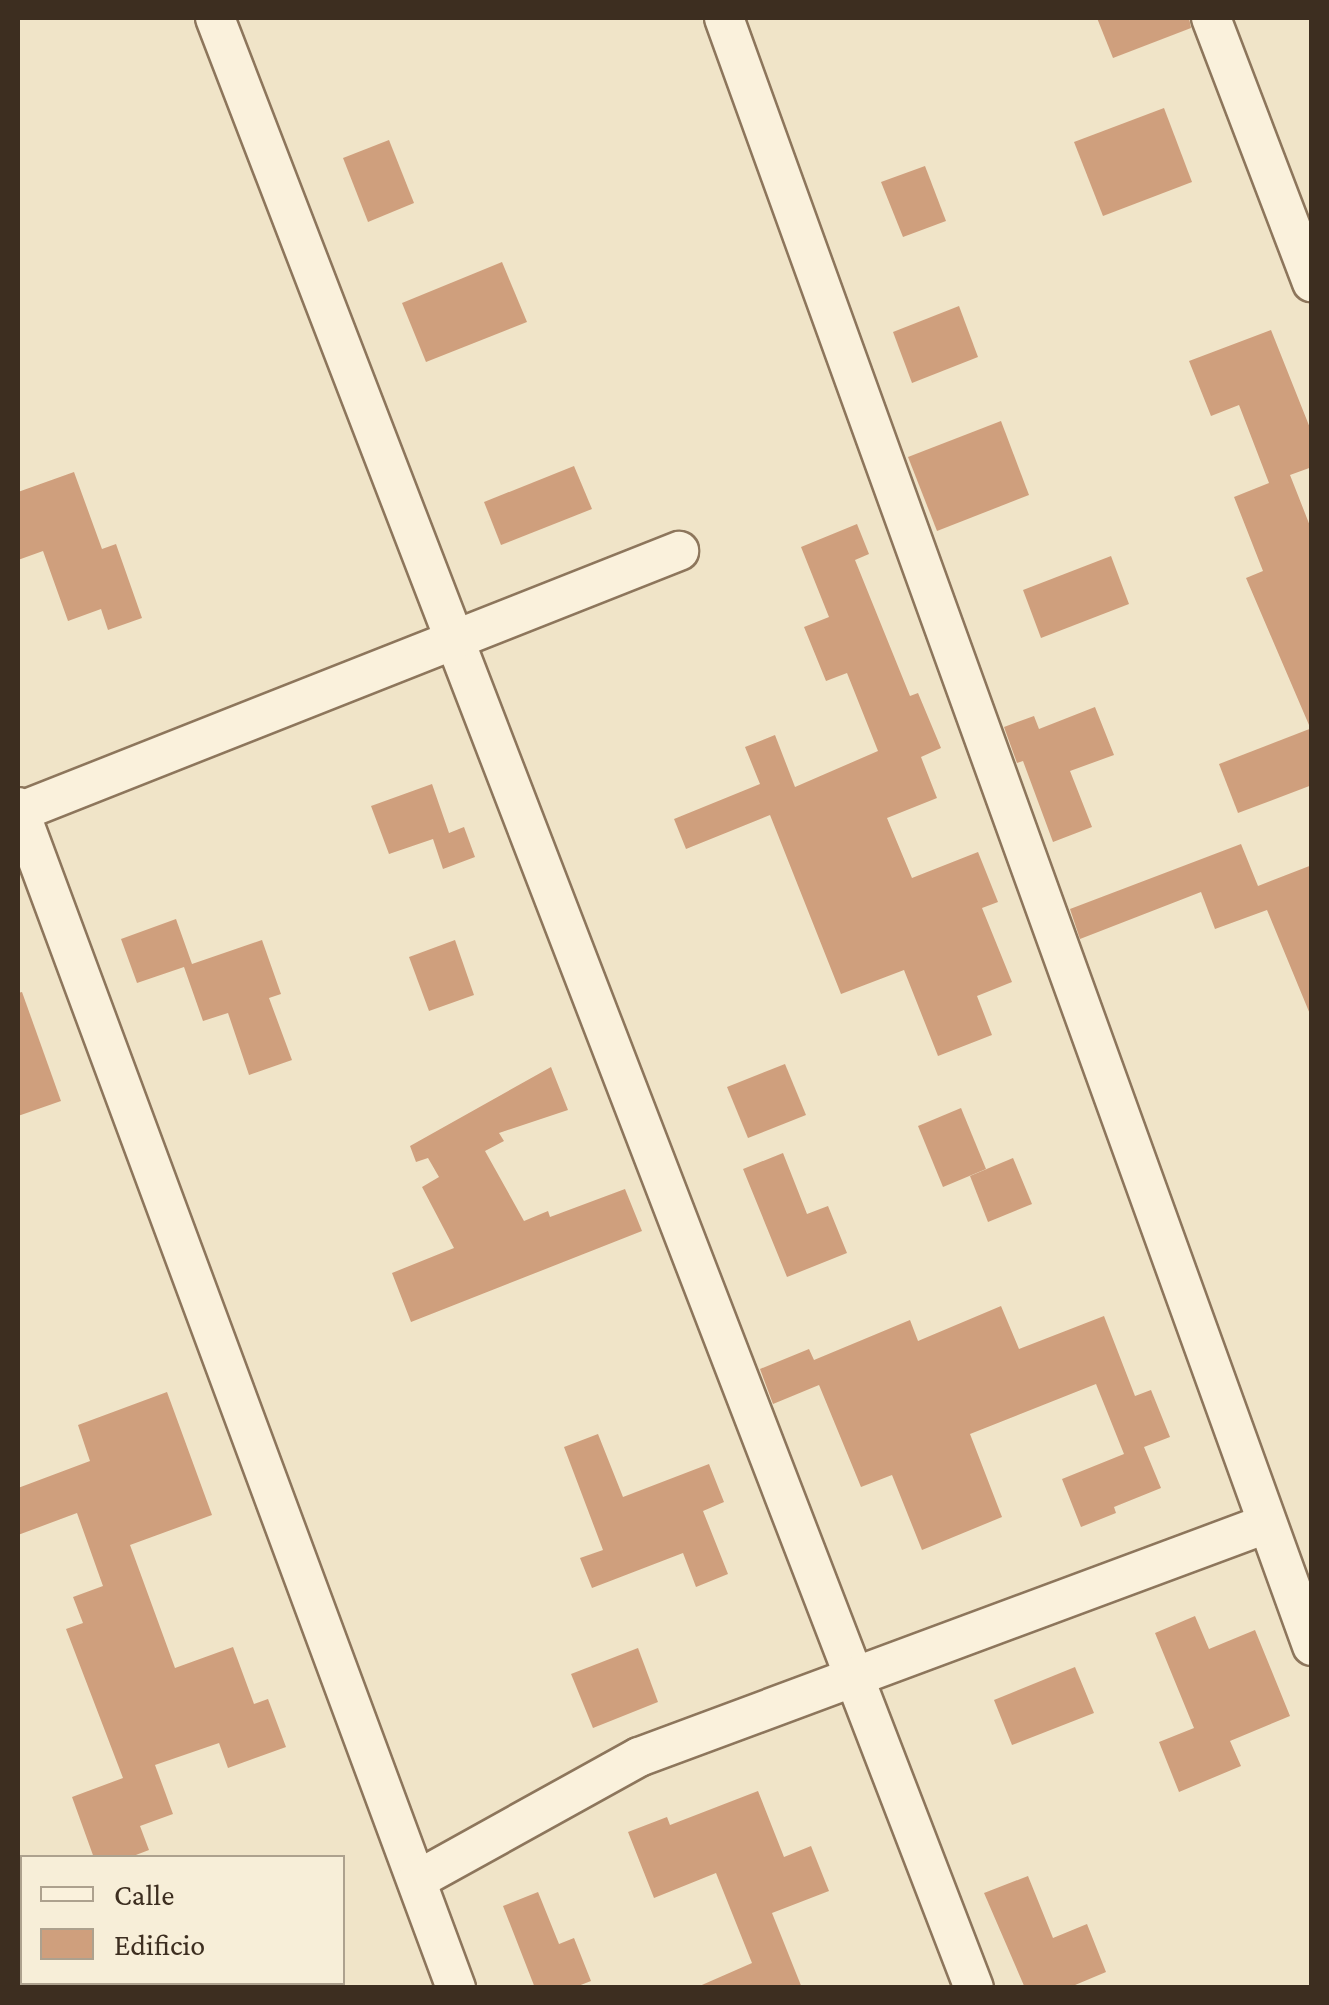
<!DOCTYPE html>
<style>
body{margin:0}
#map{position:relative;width:1329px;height:2005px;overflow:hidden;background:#f0e4c8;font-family:"Crimson Pro",serif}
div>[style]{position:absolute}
.building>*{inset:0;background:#cf9f7d}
.roads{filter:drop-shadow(2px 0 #8d765c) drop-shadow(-2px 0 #8d765c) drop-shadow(0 2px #8d765c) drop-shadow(0 -2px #8d765c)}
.street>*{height:38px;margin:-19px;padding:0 19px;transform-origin:19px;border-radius:19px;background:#faf1dc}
span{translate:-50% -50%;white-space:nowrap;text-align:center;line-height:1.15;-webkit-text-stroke:10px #f7eed8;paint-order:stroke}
.frame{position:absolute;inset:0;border:20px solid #3d2e20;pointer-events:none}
.legend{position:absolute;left:20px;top:1855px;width:325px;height:130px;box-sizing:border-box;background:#f7eed8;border:2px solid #ada18e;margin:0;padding:12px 18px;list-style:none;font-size:30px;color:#3d2e20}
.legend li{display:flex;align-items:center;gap:20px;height:50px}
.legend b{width:50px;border:2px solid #ada18e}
</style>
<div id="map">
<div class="building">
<i style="clip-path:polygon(1097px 18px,1189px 18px,1191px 28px,1113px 58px)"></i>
<i style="clip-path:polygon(1164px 108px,1192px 182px,1103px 216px,1074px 142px)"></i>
<i style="clip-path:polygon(389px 140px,414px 203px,368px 222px,343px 158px)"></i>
<i style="clip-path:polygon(925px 166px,946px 221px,903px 237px,881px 182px)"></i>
<i style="clip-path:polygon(502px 262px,527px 322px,426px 362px,402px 303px)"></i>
<i style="clip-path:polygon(959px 306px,978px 357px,912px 383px,893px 332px)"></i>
<i style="clip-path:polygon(1271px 330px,1312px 433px,1312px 467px,1290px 475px,1312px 531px,1309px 725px,1246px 578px,1263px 571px,1234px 497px,1269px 483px,1239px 405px,1211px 416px,1189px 361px)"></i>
<i style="clip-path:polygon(1001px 421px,1029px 495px,937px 531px,908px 457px)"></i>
<i style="clip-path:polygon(574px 466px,592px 509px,501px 545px,484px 502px)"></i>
<i style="clip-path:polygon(74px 472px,102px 549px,116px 544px,142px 618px,108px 630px,101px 609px,68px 621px,43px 551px,18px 560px,18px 492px)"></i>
<i style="clip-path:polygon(857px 524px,869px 554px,855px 560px,910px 696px,918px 693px,941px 748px,921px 757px,937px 798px,887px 818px,912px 878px,978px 852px,998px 902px,982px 908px,1012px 982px,977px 996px,992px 1035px,938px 1056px,904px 970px,841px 994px,770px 815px,686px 849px,674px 819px,760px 784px,745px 747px,775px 735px,795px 787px,878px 751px,847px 673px,826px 681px,804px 627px,829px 617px,801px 547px)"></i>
<i style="clip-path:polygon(1111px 556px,1129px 604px,1041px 638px,1023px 590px)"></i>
<i style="clip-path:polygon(1095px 707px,1114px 755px,1070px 771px,1092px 827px,1053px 842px,1023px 761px,1017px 763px,1004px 727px,1034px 716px,1039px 729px)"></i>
<i style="clip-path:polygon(1312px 728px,1312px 785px,1238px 813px,1219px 764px)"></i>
<i style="clip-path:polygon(432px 784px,449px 833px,464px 827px,475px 857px,443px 869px,433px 839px,389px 854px,371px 806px)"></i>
<i style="clip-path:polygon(1241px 844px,1258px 886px,1312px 865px,1312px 1019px,1267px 910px,1215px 929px,1201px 892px,1080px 939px,1070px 909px)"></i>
<i style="clip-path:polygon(176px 919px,192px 964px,262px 940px,281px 994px,269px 998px,292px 1060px,249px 1075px,228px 1013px,203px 1021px,184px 967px,137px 983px,121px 939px)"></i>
<i style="clip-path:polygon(455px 940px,474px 995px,429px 1011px,409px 957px)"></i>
<i style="clip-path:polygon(22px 992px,61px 1101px,18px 1116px,18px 993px)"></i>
<i style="clip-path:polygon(785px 1064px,806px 1115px,748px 1138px,727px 1087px)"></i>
<i style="clip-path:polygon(551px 1067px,568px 1110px,499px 1133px,504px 1141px,485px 1151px,524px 1221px,548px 1211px,550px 1217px,625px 1189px,642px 1231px,411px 1322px,392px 1273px,454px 1248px,422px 1187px,439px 1177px,428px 1158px,416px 1162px,410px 1146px)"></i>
<i style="clip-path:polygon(961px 1108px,986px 1169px,943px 1187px,918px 1126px)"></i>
<i style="clip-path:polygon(783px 1153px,807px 1214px,828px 1206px,847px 1253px,787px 1277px,743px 1169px)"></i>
<i style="clip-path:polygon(1013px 1158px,1032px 1204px,988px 1222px,970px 1176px)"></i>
<i style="clip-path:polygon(1001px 1306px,1019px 1349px,1104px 1316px,1135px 1396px,1151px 1390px,1170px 1437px,1144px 1447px,1161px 1488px,1114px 1507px,1116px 1513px,1081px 1527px,1062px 1479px,1124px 1454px,1096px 1384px,970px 1434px,1002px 1517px,922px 1550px,892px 1475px,861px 1487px,819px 1385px,773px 1404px,760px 1369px,809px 1349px,814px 1360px,910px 1320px,918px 1341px)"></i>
<i style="clip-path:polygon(167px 1392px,212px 1515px,130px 1545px,175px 1668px,233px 1647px,254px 1704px,268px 1699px,286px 1747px,228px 1768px,219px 1743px,155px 1765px,173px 1814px,140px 1826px,149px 1850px,128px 1858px,94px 1858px,72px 1797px,123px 1778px,66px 1629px,83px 1623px,73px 1597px,103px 1586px,77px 1513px,18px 1535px,18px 1488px,90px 1461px,78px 1425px)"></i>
<i style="clip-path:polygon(598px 1434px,623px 1497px,709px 1464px,724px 1502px,703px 1511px,728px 1574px,696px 1587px,683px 1553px,592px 1588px,580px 1558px,603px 1550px,564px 1447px)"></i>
<i style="clip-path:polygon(1195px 1616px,1209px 1649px,1255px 1630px,1290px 1716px,1230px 1741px,1241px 1766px,1179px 1792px,1159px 1742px,1194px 1728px,1155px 1633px)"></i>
<i style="clip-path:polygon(638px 1648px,658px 1702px,593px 1728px,571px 1674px)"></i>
<i style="clip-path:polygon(1075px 1667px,1094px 1713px,1012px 1745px,994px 1700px)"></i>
<i style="clip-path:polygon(758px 1791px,784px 1857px,811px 1846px,829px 1891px,772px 1913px,802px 1988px,695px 1988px,752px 1963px,716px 1873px,654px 1898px,628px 1832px,667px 1817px,670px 1825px)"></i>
<i style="clip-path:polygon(1028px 1876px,1053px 1938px,1087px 1924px,1106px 1972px,1068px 1988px,1025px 1988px,984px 1893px)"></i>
<i style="clip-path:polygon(538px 1892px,559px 1944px,574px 1938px,591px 1981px,573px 1988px,535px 1988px,503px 1906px)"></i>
</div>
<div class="roads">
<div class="street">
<i style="left:215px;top:18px;width:2111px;rotate:68.93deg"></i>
<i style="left:724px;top:18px;width:1731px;rotate:70.14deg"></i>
<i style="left:1211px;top:18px;width:283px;rotate:69.1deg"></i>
<i style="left:18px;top:807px;width:1260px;rotate:69.65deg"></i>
<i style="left:19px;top:812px;width:710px;rotate:-21.58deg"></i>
<i style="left:417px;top:1880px;width:254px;rotate:-29deg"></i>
<i style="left:639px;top:1757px;width:669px;rotate:-20.39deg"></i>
</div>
</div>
<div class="frame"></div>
<ul class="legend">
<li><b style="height:12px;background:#faf1dc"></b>Calle</li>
<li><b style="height:28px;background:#cf9f7d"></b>Edificio</li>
</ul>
</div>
